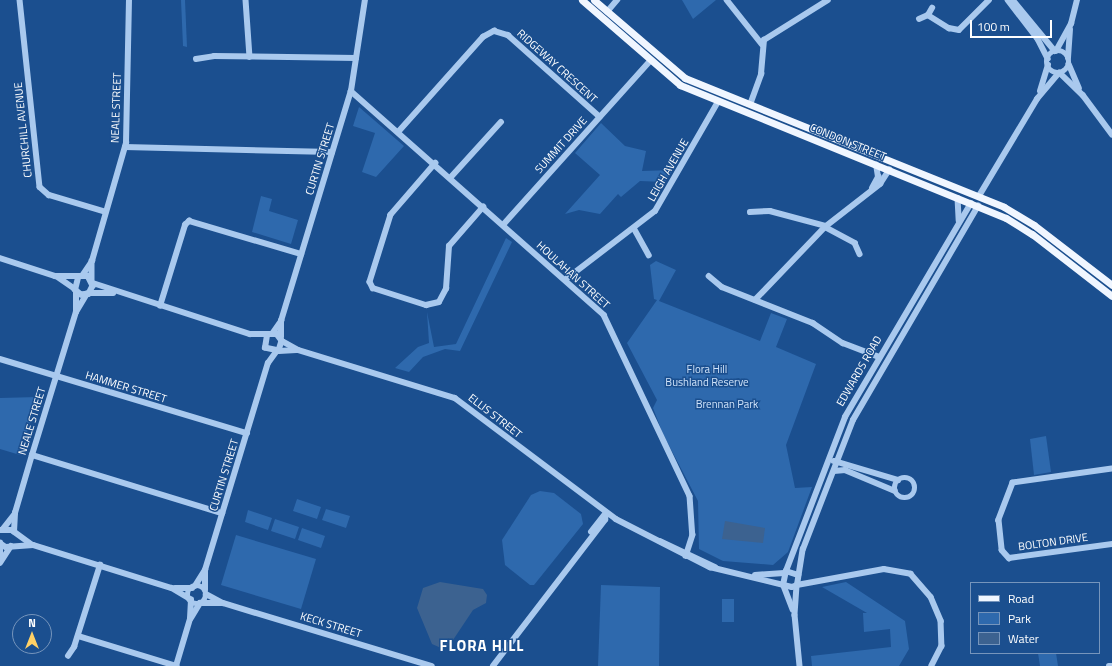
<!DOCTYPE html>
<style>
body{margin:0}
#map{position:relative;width:1112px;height:666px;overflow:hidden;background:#1b4f8f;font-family:"Titillium Web",sans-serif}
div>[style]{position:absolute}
.green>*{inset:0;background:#2e69ad}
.water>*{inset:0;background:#3c6290}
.minor>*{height:5.5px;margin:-2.75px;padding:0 2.75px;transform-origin:2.75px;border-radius:2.75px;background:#a9c9ee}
.minor>.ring{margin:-2.75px;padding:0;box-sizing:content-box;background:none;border:5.5px solid #a9c9ee;border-radius:50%}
.major>*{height:7px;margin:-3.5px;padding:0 3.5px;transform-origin:3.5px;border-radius:3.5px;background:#f0f6ff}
span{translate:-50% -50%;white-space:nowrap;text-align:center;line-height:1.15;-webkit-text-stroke:3px #1b4f8f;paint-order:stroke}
.street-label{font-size:11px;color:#fff}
.park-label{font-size:11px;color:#cfe3fa}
.district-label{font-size:15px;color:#fff;font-weight:700;letter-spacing:1px}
.legend{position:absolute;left:970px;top:582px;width:130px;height:72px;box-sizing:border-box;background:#1b4f8f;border:1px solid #7695bc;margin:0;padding:5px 7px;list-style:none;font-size:12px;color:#fff}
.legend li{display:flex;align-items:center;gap:8px;height:20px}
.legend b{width:20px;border:1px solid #7695bc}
.north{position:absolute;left:12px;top:614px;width:40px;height:40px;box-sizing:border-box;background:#1b4f8f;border:1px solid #7695bc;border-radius:50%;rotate:0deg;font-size:11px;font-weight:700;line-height:16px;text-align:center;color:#fff}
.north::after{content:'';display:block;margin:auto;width:14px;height:18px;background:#ffd166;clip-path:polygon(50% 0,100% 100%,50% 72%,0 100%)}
.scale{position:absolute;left:970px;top:20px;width:82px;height:18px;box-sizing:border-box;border:2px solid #fff;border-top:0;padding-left:5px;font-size:12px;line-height:14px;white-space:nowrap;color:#fff;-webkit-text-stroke:3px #1b4f8f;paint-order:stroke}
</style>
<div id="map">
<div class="green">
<i style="clip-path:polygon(181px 0,185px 0,187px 47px,183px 46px)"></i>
<i style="clip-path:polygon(682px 0,716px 0,693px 19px)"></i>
<i style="clip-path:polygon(359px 107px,404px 146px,376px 177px,362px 172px,375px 133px,353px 126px)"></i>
<i style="clip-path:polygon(601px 123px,625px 146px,646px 151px,642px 171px,673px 170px,665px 182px,640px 181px,621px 197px,618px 194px,600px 214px,579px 210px,565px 214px,600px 175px,575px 153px)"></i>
<i style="clip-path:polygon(261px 196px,272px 199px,269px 211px,298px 220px,291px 244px,252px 232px)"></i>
<i style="clip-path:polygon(506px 238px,512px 242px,460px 351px,445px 349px,423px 357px,409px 372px,395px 368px,418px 347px,429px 343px,427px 312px,434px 347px,456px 344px)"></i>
<i style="clip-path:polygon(656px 261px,676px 270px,659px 301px,760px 341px,771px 313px,787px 319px,776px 347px,816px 364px,786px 445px,795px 488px,812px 487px,788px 552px,773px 565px,723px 561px,699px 549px,698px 501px,663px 434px,653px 408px,657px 400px,627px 343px,657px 300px,654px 299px,650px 265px)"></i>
<i style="clip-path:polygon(38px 397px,20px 455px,0 449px,0 398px)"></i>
<i style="clip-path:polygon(1046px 436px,1051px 472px,1034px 475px,1030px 439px)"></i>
<i style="clip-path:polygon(540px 491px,554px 493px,581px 514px,583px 524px,534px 585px,530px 585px,505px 565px,502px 540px,531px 495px)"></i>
<i style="clip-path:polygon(297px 499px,321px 507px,317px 519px,293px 511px)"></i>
<i style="clip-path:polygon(326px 509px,350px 516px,346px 528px,322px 520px)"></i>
<i style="clip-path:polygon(248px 510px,272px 518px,268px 530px,245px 522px)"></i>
<i style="clip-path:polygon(275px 519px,299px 527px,295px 539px,271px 531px)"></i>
<i style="clip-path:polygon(302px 528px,325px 536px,321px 548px,298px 540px)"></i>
<i style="clip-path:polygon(236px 535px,316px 559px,301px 609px,221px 585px)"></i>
<i style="clip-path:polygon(846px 582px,905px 621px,909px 649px,899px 666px,812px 666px,811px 656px,891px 647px,890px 629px,864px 632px,863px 613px,867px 613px,822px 587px)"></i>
<i style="clip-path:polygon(601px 585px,660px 587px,659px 666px,598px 666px)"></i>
<i style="clip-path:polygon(722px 599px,734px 599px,734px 622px,722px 622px)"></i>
<i style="clip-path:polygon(1038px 653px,1056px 653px,1058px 666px,1040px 666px)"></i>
</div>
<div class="water">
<i style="clip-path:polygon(725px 521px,765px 528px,763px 543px,722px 539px)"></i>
<i style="clip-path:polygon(440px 582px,483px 589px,487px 595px,486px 603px,473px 610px,449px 646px,441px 648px,432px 644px,417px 608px,423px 588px)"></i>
</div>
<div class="minor">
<i style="left:20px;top:0;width:188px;rotate:83.9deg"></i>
<i style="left:40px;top:187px;width:12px;rotate:42deg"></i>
<i style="left:49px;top:195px;width:59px;rotate:16.6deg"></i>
<i style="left:246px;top:0;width:57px;rotate:86deg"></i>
<i style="left:727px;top:0;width:56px;rotate:51.5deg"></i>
<i style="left:1008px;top:0;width:49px;rotate:52.4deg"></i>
<i style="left:1038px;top:39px;width:22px;rotate:63deg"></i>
<i style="left:1013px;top:0;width:66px;rotate:50.5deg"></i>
<i style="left:607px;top:12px;width:16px;rotate:-50deg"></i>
<i style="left:928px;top:15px;width:25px;rotate:32deg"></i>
<i style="left:949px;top:28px;width:10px;rotate:11deg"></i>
<i style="left:959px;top:30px;width:42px;rotate:-45deg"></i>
<i style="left:919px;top:19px;width:10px;rotate:-24deg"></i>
<i style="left:928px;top:15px;width:8px;rotate:-60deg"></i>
<i style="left:1056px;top:51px;width:31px;rotate:-61deg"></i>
<i style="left:1071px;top:24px;width:25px;rotate:-76deg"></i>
<i class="ring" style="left:1047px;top:51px;width:16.5px;height:16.5px"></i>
<i style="left:1068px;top:58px;width:28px;rotate:-86deg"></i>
<i style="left:196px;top:59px;width:18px;rotate:-9deg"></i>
<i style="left:214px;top:56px;width:142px;rotate:0.8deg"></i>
<i style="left:1069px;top:64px;width:26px;rotate:67deg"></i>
<i style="left:1060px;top:73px;width:32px;rotate:44deg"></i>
<i style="left:1083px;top:95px;width:49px;rotate:53.4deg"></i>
<i style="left:351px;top:91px;width:338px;rotate:41.5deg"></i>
<i style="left:604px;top:315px;width:200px;rotate:64.6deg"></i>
<i style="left:690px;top:496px;width:39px;rotate:86deg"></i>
<i style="left:693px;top:535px;width:22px;rotate:108deg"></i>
<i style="left:1040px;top:91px;width:27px;rotate:-73deg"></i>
<i style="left:750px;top:105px;width:33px;rotate:-70deg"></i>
<i style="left:761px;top:74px;width:34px;rotate:-85deg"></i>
<i style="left:764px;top:40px;width:75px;rotate:-32deg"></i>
<i style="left:399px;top:131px;width:126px;rotate:-48.2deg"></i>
<i style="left:483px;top:37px;width:13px;rotate:-29deg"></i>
<i style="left:494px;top:31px;width:15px;rotate:16deg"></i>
<i style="left:508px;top:35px;width:123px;rotate:41.7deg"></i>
<i style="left:125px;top:147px;width:207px;rotate:1.4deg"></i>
<i style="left:436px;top:163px;width:69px;rotate:130.9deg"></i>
<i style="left:391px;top:215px;width:70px;rotate:107.4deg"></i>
<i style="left:370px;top:282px;width:7px;rotate:63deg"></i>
<i style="left:373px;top:288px;width:56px;rotate:17.8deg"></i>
<i style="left:426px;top:305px;width:13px;rotate:-13deg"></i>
<i style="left:439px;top:302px;width:15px;rotate:-62deg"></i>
<i style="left:446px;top:289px;width:43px;rotate:-86deg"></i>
<i style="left:449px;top:246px;width:52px;rotate:-48.9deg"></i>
<i style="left:451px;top:177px;width:74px;rotate:-47.7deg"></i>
<i style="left:872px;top:188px;width:13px;rotate:-61deg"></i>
<i style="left:878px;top:177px;width:12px;rotate:-99deg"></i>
<i style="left:979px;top:196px;width:113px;rotate:-59.1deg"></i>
<i style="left:1037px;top:99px;width:34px;rotate:-50deg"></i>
<i style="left:958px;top:198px;width:22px;rotate:87deg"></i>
<i style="left:750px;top:212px;width:20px;rotate:-3deg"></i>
<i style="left:770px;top:211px;width:58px;rotate:15deg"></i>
<i style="left:503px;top:225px;width:220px;rotate:-48.1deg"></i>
<i style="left:825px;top:227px;width:34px;rotate:28deg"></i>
<i style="left:855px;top:243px;width:12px;rotate:66deg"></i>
<i style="left:634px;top:228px;width:31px;rotate:61deg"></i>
<i style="left:0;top:258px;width:58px;rotate:18.1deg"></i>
<i style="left:55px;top:276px;width:33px"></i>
<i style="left:88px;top:276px;width:11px;rotate:63deg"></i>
<i style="left:93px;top:286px;width:9px;rotate:117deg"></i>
<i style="left:89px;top:294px;width:8px;rotate:173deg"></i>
<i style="left:81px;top:295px;width:8px;rotate:-140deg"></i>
<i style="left:75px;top:290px;width:12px;rotate:-76deg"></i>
<i style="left:92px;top:261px;width:19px;rotate:90deg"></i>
<i style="left:82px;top:276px;width:18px;rotate:-56deg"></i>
<i style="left:92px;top:261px;width:123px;rotate:-73.9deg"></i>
<i style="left:126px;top:143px;width:143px;rotate:-88.8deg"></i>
<i style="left:709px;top:276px;width:17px;rotate:40deg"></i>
<i style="left:722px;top:287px;width:98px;rotate:21.6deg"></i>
<i style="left:813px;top:323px;width:36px;rotate:34deg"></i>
<i style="left:843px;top:343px;width:39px;rotate:21deg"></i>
<i style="left:58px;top:277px;width:19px;rotate:35deg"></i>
<i style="left:565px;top:280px;width:113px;rotate:-37.5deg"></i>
<i style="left:655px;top:211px;width:126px;rotate:-60deg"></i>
<i style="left:93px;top:283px;width:165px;rotate:18deg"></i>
<i style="left:250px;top:334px;width:27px"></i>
<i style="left:277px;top:334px;width:9px;rotate:54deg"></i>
<i style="left:282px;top:341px;width:10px;rotate:107deg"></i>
<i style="left:279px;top:351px;width:14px;rotate:-168deg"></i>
<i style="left:265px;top:348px;width:12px;rotate:-81deg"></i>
<i style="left:90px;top:293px;width:23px"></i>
<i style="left:755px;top:300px;width:101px;rotate:-46.2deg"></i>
<i style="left:825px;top:227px;width:70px;rotate:-38deg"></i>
<i style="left:880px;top:184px;width:17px;rotate:-57deg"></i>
<i style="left:160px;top:306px;width:85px;rotate:-72.8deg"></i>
<i style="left:185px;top:225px;width:6px;rotate:-45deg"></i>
<i style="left:189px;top:221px;width:117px;rotate:16.4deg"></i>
<i style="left:76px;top:312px;width:20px;rotate:-90deg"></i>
<i style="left:272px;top:334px;width:16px;rotate:-55deg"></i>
<i style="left:281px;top:321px;width:240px;rotate:-73.1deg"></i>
<i style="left:351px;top:91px;width:92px;rotate:-81.3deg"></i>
<i style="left:281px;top:337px;width:16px;rotate:-90deg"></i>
<i style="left:282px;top:341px;width:18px;rotate:29deg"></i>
<i style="left:298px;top:350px;width:164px;rotate:17deg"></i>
<i style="left:455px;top:398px;width:201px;rotate:36.9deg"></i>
<i style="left:616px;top:519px;width:106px;rotate:27.1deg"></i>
<i style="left:710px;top:567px;width:84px;rotate:13.7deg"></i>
<i style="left:792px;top:587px;width:5px;rotate:-22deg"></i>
<i style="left:797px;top:585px;width:36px;rotate:-81deg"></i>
<i style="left:803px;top:549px;width:138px;rotate:-68.8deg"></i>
<i style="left:853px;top:420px;width:248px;rotate:-59.7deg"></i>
<i style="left:279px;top:351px;width:17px;rotate:-3deg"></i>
<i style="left:0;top:359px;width:258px;rotate:16.7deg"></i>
<i style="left:32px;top:455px;width:199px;rotate:17deg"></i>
<i style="left:834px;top:461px;width:67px;rotate:16.5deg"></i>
<i style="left:1112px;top:469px;width:100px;rotate:172deg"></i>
<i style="left:1013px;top:483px;width:40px;rotate:111deg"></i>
<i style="left:999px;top:520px;width:30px;rotate:84deg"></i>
<i style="left:1002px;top:550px;width:11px;rotate:49deg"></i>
<i style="left:1009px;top:558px;width:104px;rotate:-7.7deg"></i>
<i style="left:834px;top:471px;width:11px;rotate:-5deg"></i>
<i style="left:845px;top:470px;width:54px;rotate:22.8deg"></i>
<i class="ring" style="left:895px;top:478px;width:14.5px;height:14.5px"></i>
<i style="left:3px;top:529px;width:18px;rotate:-52deg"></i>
<i style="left:0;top:530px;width:12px"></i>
<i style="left:12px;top:530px;width:24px;rotate:36deg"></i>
<i style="left:14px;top:532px;width:19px;rotate:-87deg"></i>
<i style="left:15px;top:513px;width:60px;rotate:-73.7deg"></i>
<i style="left:32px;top:455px;width:150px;rotate:-72.9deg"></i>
<i style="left:76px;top:312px;width:21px;rotate:-59deg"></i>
<i style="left:591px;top:532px;width:24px;rotate:-52deg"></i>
<i style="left:660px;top:541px;width:61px;rotate:25.3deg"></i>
<i style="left:0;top:543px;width:7px;rotate:34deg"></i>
<i style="left:6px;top:547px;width:27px;rotate:-4deg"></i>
<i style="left:33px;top:545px;width:145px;rotate:17.2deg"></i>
<i style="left:172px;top:588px;width:21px;rotate:31deg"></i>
<i style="left:0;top:561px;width:18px;rotate:-90deg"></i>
<i style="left:0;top:563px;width:20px;rotate:-57deg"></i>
<i style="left:786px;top:571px;width:165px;rotate:-69deg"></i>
<i style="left:845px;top:417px;width:248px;rotate:-59.5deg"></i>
<i style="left:755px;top:575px;width:29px;rotate:-4deg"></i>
<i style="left:783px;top:585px;width:14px;rotate:-78deg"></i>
<i style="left:786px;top:571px;width:13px;rotate:18deg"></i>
<i style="left:797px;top:585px;width:88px;rotate:-10.4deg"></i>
<i style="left:884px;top:569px;width:27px;rotate:10deg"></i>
<i style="left:911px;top:574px;width:30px;rotate:49deg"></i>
<i style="left:931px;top:597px;width:26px;rotate:67deg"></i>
<i style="left:941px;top:621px;width:25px;rotate:88deg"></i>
<i style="left:942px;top:646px;width:22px;rotate:117deg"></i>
<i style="left:195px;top:586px;width:19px;rotate:-58deg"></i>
<i style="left:205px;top:570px;width:216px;rotate:-73.1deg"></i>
<i style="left:268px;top:363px;width:14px;rotate:-54deg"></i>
<i style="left:784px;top:586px;width:25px;rotate:69deg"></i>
<i style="left:797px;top:586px;width:29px;rotate:94deg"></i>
<i style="left:795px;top:615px;width:51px;rotate:84.4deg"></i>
<i class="ring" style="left:188px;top:586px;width:12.5px;height:12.5px"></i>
<i style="left:175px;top:588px;width:17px"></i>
<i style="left:205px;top:590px;width:18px;rotate:-90deg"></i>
<i style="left:206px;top:594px;width:19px;rotate:28deg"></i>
<i style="left:223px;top:603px;width:218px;rotate:16.8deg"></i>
<i style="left:201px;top:603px;width:20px"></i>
<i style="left:191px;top:618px;width:17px;rotate:-59deg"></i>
<i style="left:78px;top:636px;width:103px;rotate:16.9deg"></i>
<i style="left:68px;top:656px;width:11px;rotate:-56deg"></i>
<i style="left:74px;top:647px;width:86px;rotate:-72.4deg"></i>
<i style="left:176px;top:666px;width:49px;rotate:-73.4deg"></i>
<i style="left:190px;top:619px;width:19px;rotate:-87deg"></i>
<i style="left:493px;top:666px;width:184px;rotate:-52.5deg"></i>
<i style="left:605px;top:520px;width:7px;rotate:-82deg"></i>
<i style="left:1109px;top:666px;width:3px"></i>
</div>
<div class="major">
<i style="left:582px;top:0;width:130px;rotate:40.9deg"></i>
<i style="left:680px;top:85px;width:352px;rotate:22.2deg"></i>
<i style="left:1006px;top:218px;width:31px;rotate:32deg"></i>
<i style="left:1032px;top:234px;width:101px;rotate:37.8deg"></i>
<i style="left:594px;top:0;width:120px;rotate:40.6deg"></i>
<i style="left:685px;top:78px;width:344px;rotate:22deg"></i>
<i style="left:1004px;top:207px;width:35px;rotate:31deg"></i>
<i style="left:1034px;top:225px;width:98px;rotate:37.6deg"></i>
</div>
<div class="street-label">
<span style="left:557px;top:66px;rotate:42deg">RIDGEWAY CRESCENT</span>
<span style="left:116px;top:108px;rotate:-88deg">NEALE STREET</span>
<span style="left:23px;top:130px;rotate:-96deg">CHURCHILL AVENUE</span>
<span style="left:848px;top:142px;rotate:22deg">CONDON STREET</span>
<span style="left:561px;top:145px;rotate:-48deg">SUMMIT DRIVE</span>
<span style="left:320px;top:159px;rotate:-73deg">CURTIN STREET</span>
<span style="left:668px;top:170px;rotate:-60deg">LEIGH AVENUE</span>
<span style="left:573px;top:275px;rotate:42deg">HOULAHAN STREET</span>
<span style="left:859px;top:371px;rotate:-60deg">EDWARDS ROAD</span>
<span style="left:126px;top:387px;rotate:17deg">HAMMER STREET</span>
<span style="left:495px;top:416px;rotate:38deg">ELLIS STREET</span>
<span style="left:32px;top:421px;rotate:-73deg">NEALE STREET</span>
<span style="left:224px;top:475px;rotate:-73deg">CURTIN STREET</span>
<span style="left:1053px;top:542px;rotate:-8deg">BOLTON DRIVE</span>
<span style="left:331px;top:625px;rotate:17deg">KECK STREET</span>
</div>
<div class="park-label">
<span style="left:707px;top:376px">Flora Hill<br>Bushland Reserve</span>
<span style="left:727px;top:404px">Brennan Park</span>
</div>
<div class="district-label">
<span style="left:482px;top:646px">FLORA HILL</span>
</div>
<ul class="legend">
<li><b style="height:5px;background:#f0f6ff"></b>Road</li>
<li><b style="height:11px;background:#2e69ad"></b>Park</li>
<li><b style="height:11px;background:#3c6290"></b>Water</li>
</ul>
<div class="north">N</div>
<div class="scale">100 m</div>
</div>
